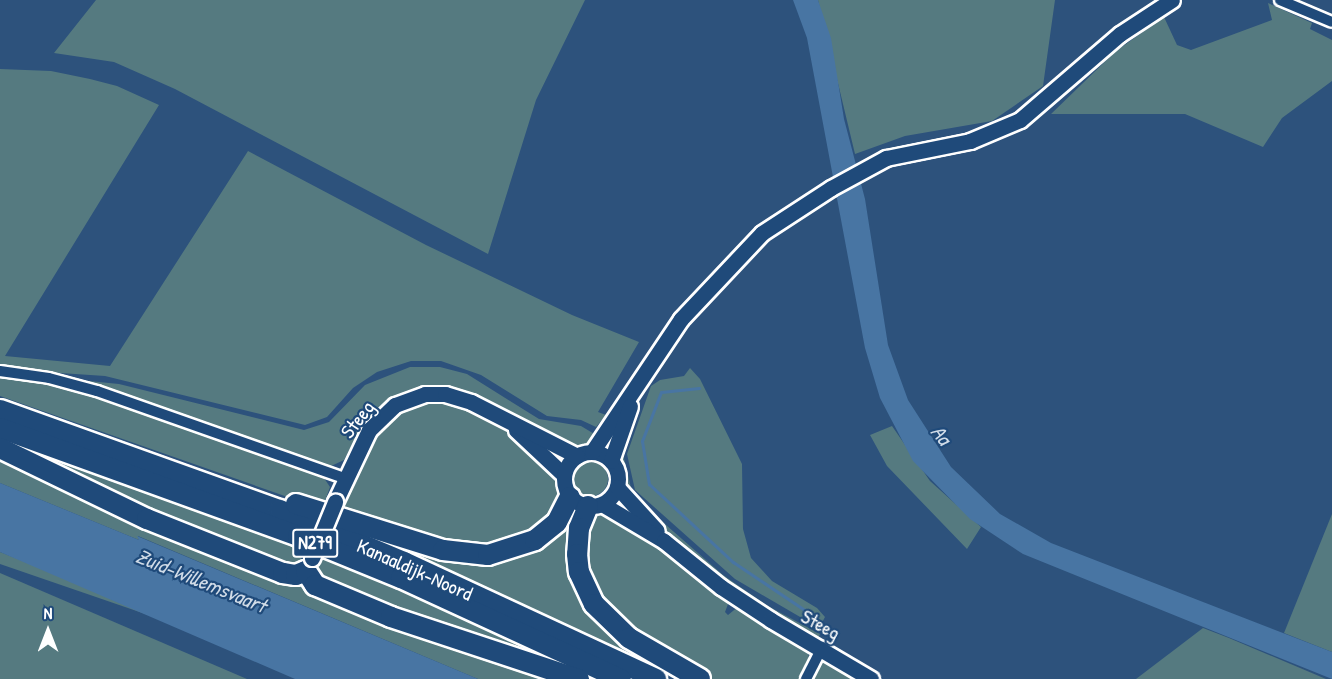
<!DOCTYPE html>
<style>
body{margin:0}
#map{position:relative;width:1332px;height:679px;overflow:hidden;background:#2d527c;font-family:"Patrick Hand",sans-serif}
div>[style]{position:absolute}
.green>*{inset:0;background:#557a80}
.round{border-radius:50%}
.water>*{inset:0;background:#4875a3}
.stream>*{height:3px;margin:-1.5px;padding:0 1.5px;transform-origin:1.5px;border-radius:1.5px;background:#4875a3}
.roads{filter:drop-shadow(2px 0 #fff) drop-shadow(-2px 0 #fff) drop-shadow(0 2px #fff) drop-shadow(0 -2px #fff)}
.street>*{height:10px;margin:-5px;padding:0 5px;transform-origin:5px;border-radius:5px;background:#1f4a7a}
.secondary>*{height:15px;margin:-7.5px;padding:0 7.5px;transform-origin:7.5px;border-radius:7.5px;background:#1f4a7a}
.secondary>.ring{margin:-7.5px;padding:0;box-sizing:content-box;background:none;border:15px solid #1f4a7a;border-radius:50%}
.highway>*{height:20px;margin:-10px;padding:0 10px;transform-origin:10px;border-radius:10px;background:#1f4a7a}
.bridges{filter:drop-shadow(2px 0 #fff) drop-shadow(-2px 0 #fff) drop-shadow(0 2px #fff) drop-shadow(0 -2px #fff)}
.secondary-bridge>*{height:15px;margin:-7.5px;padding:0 7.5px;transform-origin:7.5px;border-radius:7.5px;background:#1f4a7a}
span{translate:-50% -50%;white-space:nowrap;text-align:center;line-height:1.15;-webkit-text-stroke:4.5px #1f4a7a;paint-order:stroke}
.shield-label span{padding:2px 4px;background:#1f4a7a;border:2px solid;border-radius:4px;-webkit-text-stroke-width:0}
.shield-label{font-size:18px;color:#fff;font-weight:700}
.street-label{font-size:20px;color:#fff}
.water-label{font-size:21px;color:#d1dce8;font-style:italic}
.north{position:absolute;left:18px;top:601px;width:60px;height:60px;-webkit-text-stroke:4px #1f4a7a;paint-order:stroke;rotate:0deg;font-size:16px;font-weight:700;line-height:24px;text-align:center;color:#fff}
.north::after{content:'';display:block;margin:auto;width:21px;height:27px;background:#fff;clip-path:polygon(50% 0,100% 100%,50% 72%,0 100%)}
</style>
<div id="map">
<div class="green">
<i style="clip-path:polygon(96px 0,585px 0,536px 100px,488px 254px,175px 89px,114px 62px,54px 53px)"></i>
<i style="clip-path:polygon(818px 0,1055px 0,1043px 86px,992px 121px,905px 136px,855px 154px)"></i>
<i style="clip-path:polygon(1268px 3px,1312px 23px,1310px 29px,1332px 40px,1332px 81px,1282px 118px,1263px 147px,1185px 114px,1051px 114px,1116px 51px,1164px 17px,1177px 45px,1191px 50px,1272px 20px)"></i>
<i style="clip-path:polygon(0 69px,51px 71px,90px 79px,117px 86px,159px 105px,5px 356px,110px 366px,248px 151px,426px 245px,572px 315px,639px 342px,598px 412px,606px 415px,596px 427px,581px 420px,547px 416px,481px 375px,441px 361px,411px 361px,377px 372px,353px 388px,327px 417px,305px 425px,105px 376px,0 369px)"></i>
<i style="clip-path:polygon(410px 367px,440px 367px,467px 374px,539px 419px,581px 426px,601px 438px,592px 446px,578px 449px,538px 432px,474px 394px,446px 387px,424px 387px,398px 395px,382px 406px,361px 430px,344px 460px,329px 467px,69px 379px,119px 384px,304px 430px,329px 422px,365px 385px)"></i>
<i style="clip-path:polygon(690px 368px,700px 379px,742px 464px,743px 529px,751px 558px,772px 581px,817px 608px,825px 617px,819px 628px,735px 579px,635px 490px,627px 454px,651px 386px,660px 380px,684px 376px)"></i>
<i style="clip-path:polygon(0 376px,72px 388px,322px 475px,330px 487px,322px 509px,0 396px)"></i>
<i style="clip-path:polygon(429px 401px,460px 404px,500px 425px,548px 461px,558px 474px,562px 494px,548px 525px,486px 551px,338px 514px,375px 433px,402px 410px)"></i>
<i style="clip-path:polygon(892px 426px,930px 481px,981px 527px,967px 549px,887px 466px,870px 435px)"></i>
<i style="clip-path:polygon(0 435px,306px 546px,299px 564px,295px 568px,148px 516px,0 444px)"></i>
<i style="clip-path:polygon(622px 450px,633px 496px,723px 575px,766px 605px,820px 634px,818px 639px,752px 603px,650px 518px,623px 483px,618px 458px)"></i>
<i style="clip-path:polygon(0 452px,568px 679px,478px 679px,138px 536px,139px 540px,0 483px)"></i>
<i class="round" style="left:574px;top:462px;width:34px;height:34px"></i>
<i style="clip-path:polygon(573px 506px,580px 509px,582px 590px,694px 679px,677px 679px,320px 515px,486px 559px)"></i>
<i style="clip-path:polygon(606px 510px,639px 531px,730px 599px,725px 612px,728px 615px,739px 606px,808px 649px,809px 660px,802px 679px,708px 679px,627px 632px,585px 576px,584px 523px,594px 512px)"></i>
<i style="clip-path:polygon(1332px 514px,1332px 652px,1284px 633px)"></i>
<i style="clip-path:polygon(0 552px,79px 583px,157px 618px,0 564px)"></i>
<i style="clip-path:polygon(322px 552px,604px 679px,588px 679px,324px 585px,316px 571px)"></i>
<i style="clip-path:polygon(0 573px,247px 679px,0 679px)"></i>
<i style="clip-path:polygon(1203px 628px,1229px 638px,1326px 679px,1136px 679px)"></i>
<i style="clip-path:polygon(828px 659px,864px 679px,810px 679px,820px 662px)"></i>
</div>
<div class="water">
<i style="clip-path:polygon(793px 0,818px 0,819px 3px,831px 38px,844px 119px,865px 199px,888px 345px,908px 400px,951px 467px,1000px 514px,1051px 543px,1332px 652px,1332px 679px,1023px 554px,970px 519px,913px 461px,880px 398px,865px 348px,807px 38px)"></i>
<i style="clip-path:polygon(0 483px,139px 540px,137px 536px,478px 679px,295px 679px,0 552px)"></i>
</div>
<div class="stream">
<i style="left:699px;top:388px;width:38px;rotate:174deg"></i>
<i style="left:661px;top:392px;width:53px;rotate:111.2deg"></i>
<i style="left:642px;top:441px;width:44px;rotate:80.8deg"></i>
<i style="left:649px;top:484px;width:115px;rotate:42.9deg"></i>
<i style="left:733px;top:562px;width:92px;rotate:33.9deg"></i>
</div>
<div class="roads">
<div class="street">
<i style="left:1280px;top:0;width:56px;rotate:22.9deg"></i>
<i style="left:0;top:371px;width:49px;rotate:8.1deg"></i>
<i style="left:49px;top:378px;width:50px;rotate:15.2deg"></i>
<i style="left:97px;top:391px;width:262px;rotate:19.4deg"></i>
<i style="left:806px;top:679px;width:36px;rotate:-63deg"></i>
</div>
<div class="secondary">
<i style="left:516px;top:430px;width:66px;rotate:43.2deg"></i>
<i class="ring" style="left:564px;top:452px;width:39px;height:39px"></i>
<i style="left:592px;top:452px;width:160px;rotate:-56.2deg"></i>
<i style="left:681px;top:319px;width:118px;rotate:-46.7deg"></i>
<i style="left:762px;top:233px;width:82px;rotate:-33.1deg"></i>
<i style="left:831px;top:188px;width:63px;rotate:-28.6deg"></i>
<i style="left:886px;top:158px;width:86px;rotate:-11.4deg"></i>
<i style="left:970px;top:141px;width:54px;rotate:-22.8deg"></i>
<i style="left:1020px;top:120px;width:132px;rotate:-40.7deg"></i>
<i style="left:1120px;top:34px;width:62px;rotate:-33.2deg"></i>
<i style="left:611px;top:461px;width:58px;rotate:-70.9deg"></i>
<i style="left:617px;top:487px;width:59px;rotate:47.7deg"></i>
<i style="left:335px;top:502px;width:80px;rotate:-64.7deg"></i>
<i style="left:369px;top:430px;width:36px;rotate:-44deg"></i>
<i style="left:395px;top:405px;width:32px;rotate:-20deg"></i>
<i style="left:425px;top:394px;width:20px"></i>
<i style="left:445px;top:394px;width:27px;rotate:17deg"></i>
<i style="left:471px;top:402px;width:119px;rotate:27deg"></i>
<i style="left:602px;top:504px;width:72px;rotate:30.8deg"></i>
<i style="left:664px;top:541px;width:73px;rotate:38.9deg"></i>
<i style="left:721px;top:587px;width:60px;rotate:33.4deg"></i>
<i style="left:771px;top:620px;width:116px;rotate:30.5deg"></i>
</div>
<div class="highway">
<i style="left:0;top:410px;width:297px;rotate:19.7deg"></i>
<i style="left:280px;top:510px;width:134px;rotate:22.8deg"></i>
<i style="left:404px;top:562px;width:278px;rotate:24.9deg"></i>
<i style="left:0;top:428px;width:317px;rotate:19.9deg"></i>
<i style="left:298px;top:536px;width:111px;rotate:22.2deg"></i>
<i style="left:401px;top:578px;width:242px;rotate:24.7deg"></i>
<i style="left:0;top:448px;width:163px;rotate:25.8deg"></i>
<i style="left:147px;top:519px;width:146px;rotate:21.7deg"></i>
<i style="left:283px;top:573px;width:13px;rotate:9deg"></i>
<i style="left:296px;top:575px;width:11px;rotate:-22deg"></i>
<i style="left:306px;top:571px;width:17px;rotate:57deg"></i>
<i style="left:315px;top:585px;width:82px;rotate:22.8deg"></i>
<i style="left:391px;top:617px;width:198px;rotate:18.3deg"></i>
<i style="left:296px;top:504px;width:154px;rotate:17.4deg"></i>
<i style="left:443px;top:550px;width:45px;rotate:6.3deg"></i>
<i style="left:488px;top:555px;width:49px;rotate:-17.7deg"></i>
<i style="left:535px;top:540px;width:28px;rotate:-39deg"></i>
<i style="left:557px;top:522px;width:28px;rotate:-63deg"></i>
<i style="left:588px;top:506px;width:24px;rotate:112deg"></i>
<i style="left:579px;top:528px;width:26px;rotate:94deg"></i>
<i style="left:577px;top:554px;width:18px;rotate:84deg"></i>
<i style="left:579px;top:572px;width:35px;rotate:65deg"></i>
<i style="left:594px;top:604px;width:49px;rotate:44.2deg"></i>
<i style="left:629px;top:638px;width:82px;rotate:30deg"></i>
</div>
</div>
<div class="bridges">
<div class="secondary-bridge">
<i style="left:312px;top:558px;width:61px;rotate:-67.7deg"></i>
</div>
</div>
<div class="shield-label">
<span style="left:315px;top:543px">N279</span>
</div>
<div class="street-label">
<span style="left:357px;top:419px;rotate:-52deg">Steeg</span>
<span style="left:415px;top:569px;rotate:24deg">Kanaaldijk-Noord</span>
<span style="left:821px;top:624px;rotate:29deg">Steeg</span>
</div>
<div class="water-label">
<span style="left:941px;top:435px;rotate:50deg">Aa</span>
<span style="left:201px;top:581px;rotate:22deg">Zuid-Willemsvaart</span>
</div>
<div class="north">N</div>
</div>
